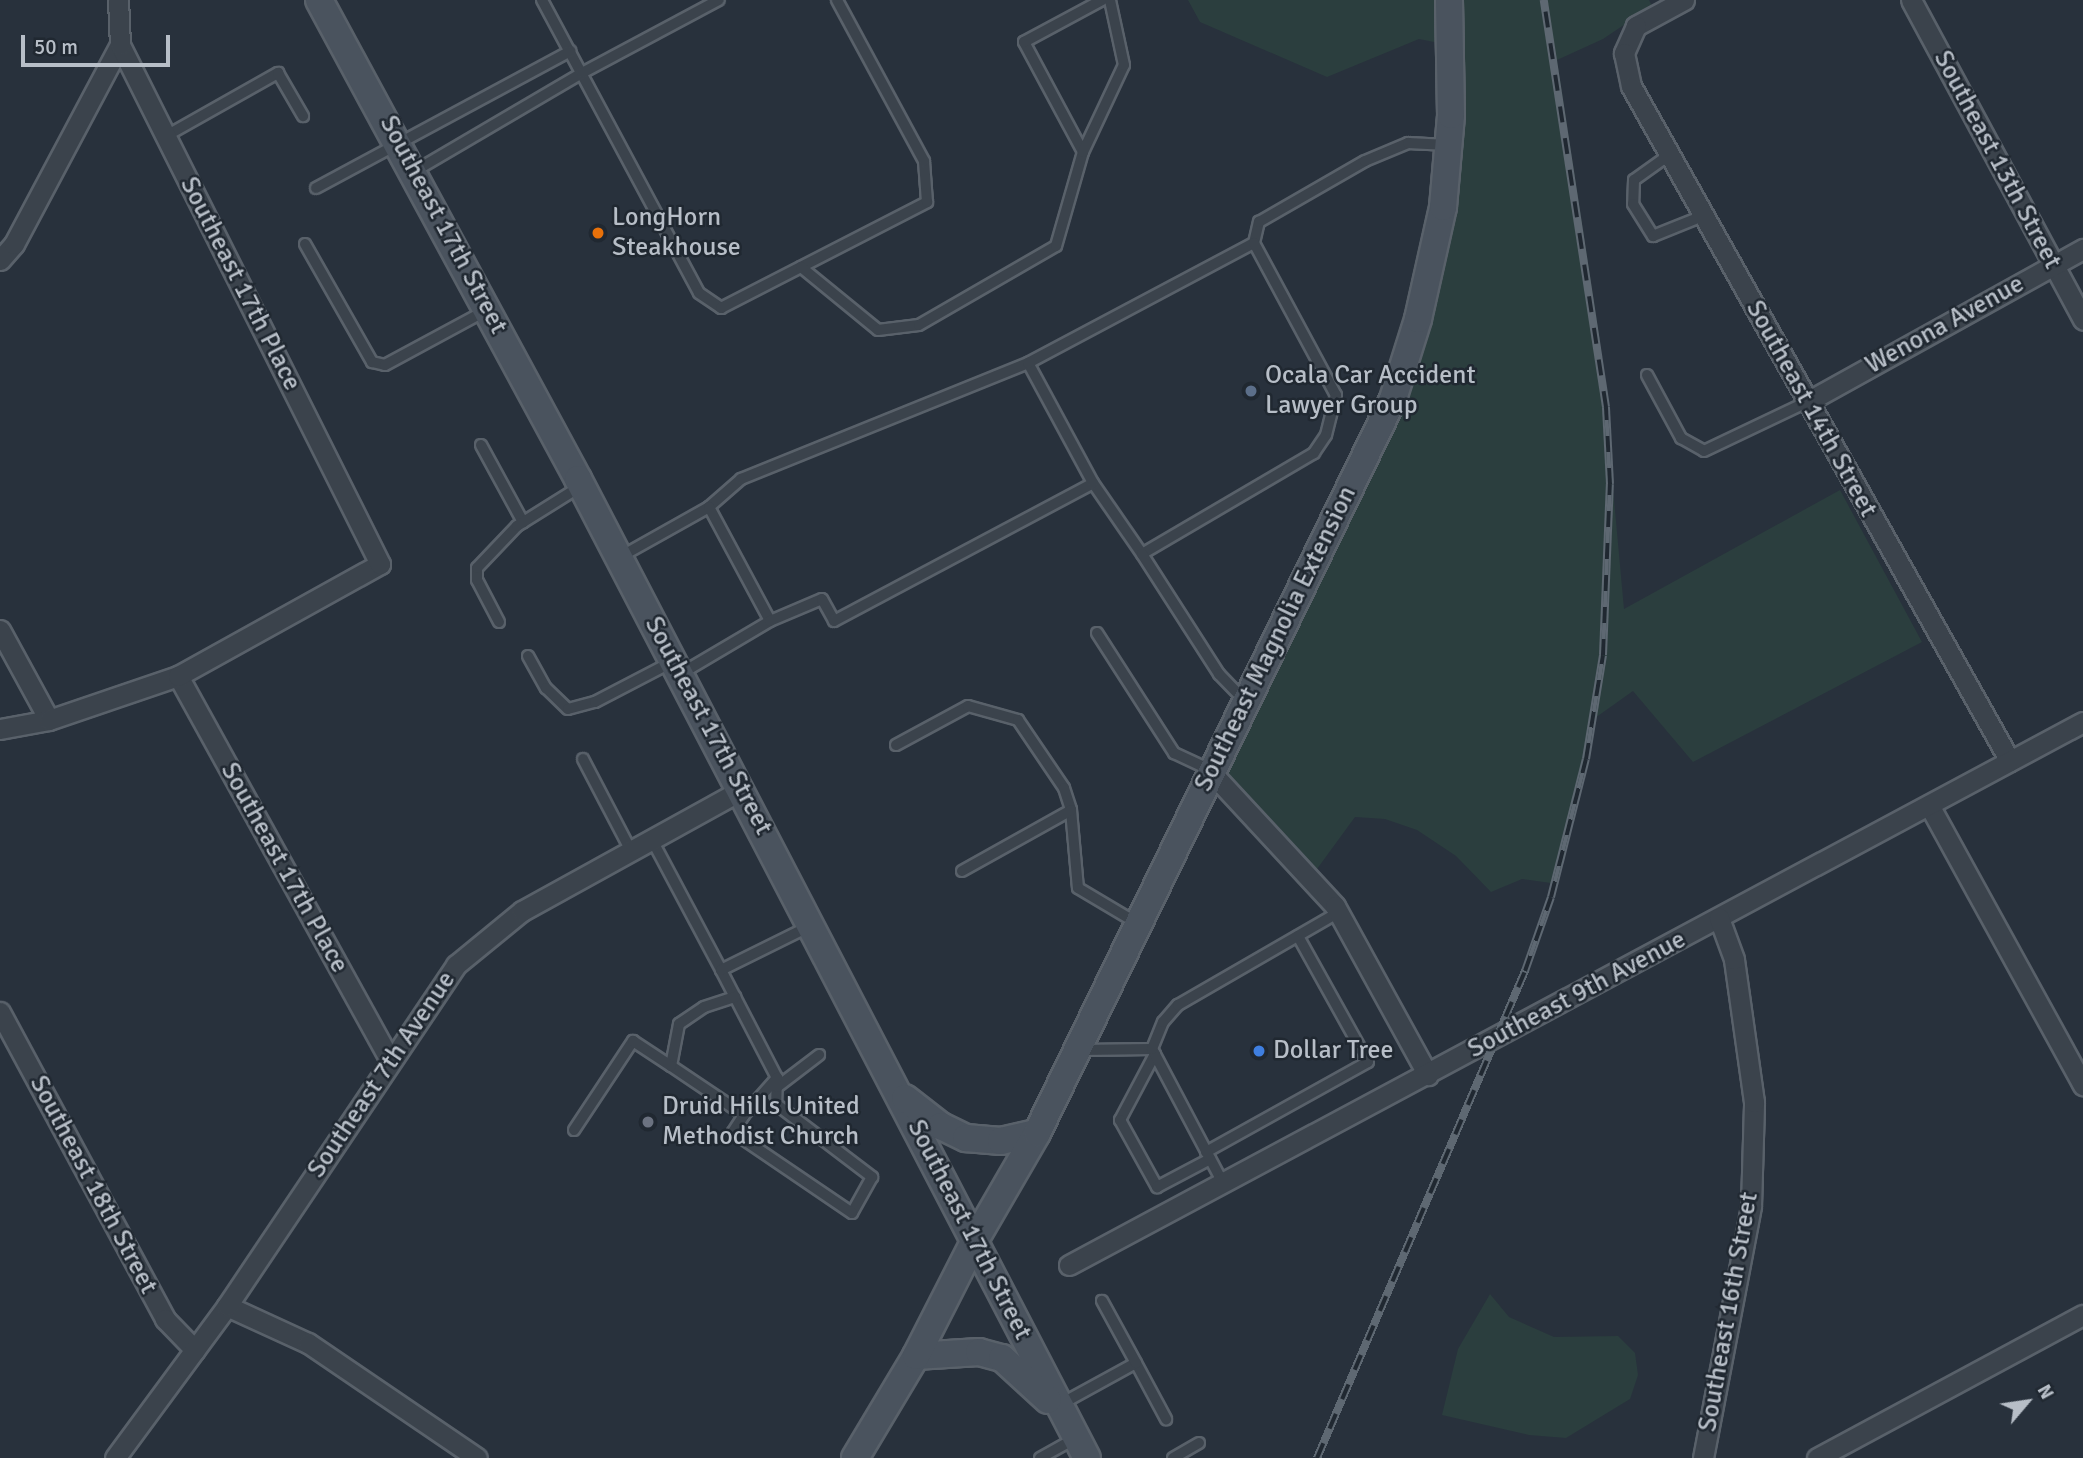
<!DOCTYPE html>
<style>
body{margin:0}
#map{position:relative;width:2083px;height:1458px;overflow:hidden;background:#28313c;font-family:Signika,sans-serif}
div>[style]{position:absolute}
.green>*{inset:0;background:#2b3e3e}
.roads{filter:drop-shadow(2px 0 #59616a) drop-shadow(-2px 0 #59616a) drop-shadow(0 2px #59616a) drop-shadow(0 -2px #59616a)}
.lane>*{height:10px;margin:-5px;padding:0 5px;transform-origin:5px;border-radius:5px;background:#3b434c}
.street>*{height:19px;margin:-9.5px;padding:0 9.5px;transform-origin:9.5px;border-radius:9.5px;background:#3b434c}
.secondary>*{height:26px;margin:-13px;padding:0 13px;transform-origin:13px;border-radius:13px;background:#4a535e}
.rail>*{height:8px;margin-top:-4px;transform-origin:0;background:repeating-linear-gradient(90deg,#202831 0 16px,#5e6872 0 32px);box-sizing:border-box;border-block:2px solid #5e6872}
.dots>*{width:19px;height:19px;translate:-50% -50%;box-sizing:border-box;border:4px solid #202831;border-radius:50%}
span{translate:-50% -50%;white-space:nowrap;text-align:center;line-height:1.15;-webkit-text-stroke:5px #202831;paint-order:stroke}
.street-label{font-size:26px;color:#b7bec7}
.poi-label{font-size:26px;color:#b7bec7}
.left{translate:0 -50%;text-align:left}
.north{position:absolute;left:1992px;top:1367px;width:70px;height:70px;-webkit-text-stroke:5px #202831;paint-order:stroke;rotate:61deg;font-size:19px;font-weight:700;line-height:28px;text-align:center;color:#b7bec7}
.north::after{content:'';display:block;margin:auto;width:24px;height:32px;background:#b7bec7;clip-path:polygon(50% 0,100% 100%,50% 72%,0 100%)}
.scale{position:absolute;left:21px;top:35px;width:149px;height:32px;box-sizing:border-box;border:4px solid #b7bec7;border-top:0;padding-left:9px;font-size:21px;line-height:24px;white-space:nowrap;color:#b7bec7;-webkit-text-stroke:5px #202831;paint-order:stroke}
</style>
<div id="map">
<div class="green">
<i style="clip-path:polygon(1188px 0,1437px 0,1439px 43px,1419px 39px,1327px 77px,1200px 22px)"></i>
<i style="clip-path:polygon(1460px 0,1649px 0,1652px 6px,1603px 39px,1557px 60px,1599px 335px,1624px 609px,1840px 490px,1922px 642px,1693px 762px,1633px 691px,1595px 718px,1558px 884px,1522px 879px,1491px 892px,1456px 856px,1417px 830px,1385px 819px,1355px 817px,1317px 869px,1228px 773px,1404px 401px)"></i>
<i style="clip-path:polygon(1490px 1294px,1509px 1317px,1554px 1337px,1618px 1336px,1635px 1353px,1638px 1375px,1630px 1399px,1566px 1438px,1529px 1435px,1442px 1415px,1458px 1349px)"></i>
</div>
<div class="roads">
<div class="lane">
<i style="left:542px;top:0;width:332px;rotate:61.8deg"></i>
<i style="left:699px;top:293px;width:27px;rotate:34deg"></i>
<i style="left:721px;top:308px;width:232px;rotate:-27.2deg"></i>
<i style="left:927px;top:202px;width:41px;rotate:-94.2deg"></i>
<i style="left:924px;top:161px;width:183px;rotate:-118.4deg"></i>
<i style="left:166px;top:136px;width:129px;rotate:-29.4deg"></i>
<i style="left:278px;top:73px;width:50px;rotate:59.8deg"></i>
<i style="left:1083px;top:152px;width:125px;rotate:-118.2deg"></i>
<i style="left:1024px;top:42px;width:89px;rotate:-28.3deg"></i>
<i style="left:1669px;top:155px;width:43px;rotate:144.5deg"></i>
<i style="left:1634px;top:180px;width:24px;rotate:92deg"></i>
<i style="left:1633px;top:204px;width:38px;rotate:58deg"></i>
<i style="left:1653px;top:236px;width:54px;rotate:-21.8deg"></i>
<i style="left:415px;top:171px;width:194px;rotate:-30.4deg"></i>
<i style="left:582px;top:73px;width:155px;rotate:-28.1deg"></i>
<i style="left:316px;top:188px;width:289px;rotate:-28.3deg"></i>
<i style="left:1254px;top:243px;width:22px;rotate:-77deg"></i>
<i style="left:1259px;top:222px;width:122px;rotate:-29.9deg"></i>
<i style="left:1365px;top:161px;width:47px;rotate:-22.7deg"></i>
<i style="left:1408px;top:143px;width:40px;rotate:2.9deg"></i>
<i style="left:305px;top:244px;width:136px;rotate:60.4deg"></i>
<i style="left:372px;top:362px;width:13px;rotate:13deg"></i>
<i style="left:385px;top:365px;width:114px;rotate:-28.4deg"></i>
<i style="left:801px;top:267px;width:99px;rotate:39.3deg"></i>
<i style="left:878px;top:330px;width:41px;rotate:-7deg"></i>
<i style="left:919px;top:325px;width:158px;rotate:-30deg"></i>
<i style="left:1056px;top:246px;width:98px;rotate:-74deg"></i>
<i style="left:1083px;top:152px;width:96px;rotate:-64.8deg"></i>
<i style="left:1124px;top:65px;width:66px;rotate:-102.2deg"></i>
<i style="left:1647px;top:375px;width:72px;rotate:61.6deg"></i>
<i style="left:1681px;top:438px;width:26px;rotate:29deg"></i>
<i style="left:1704px;top:451px;width:114px;rotate:-25.4deg"></i>
<i style="left:481px;top:445px;width:88px;rotate:61.4deg"></i>
<i style="left:1093px;top:483px;width:86px;rotate:55.4deg"></i>
<i style="left:709px;top:507px;width:43px;rotate:-41.2deg"></i>
<i style="left:741px;top:479px;width:310px;rotate:-22deg"></i>
<i style="left:620px;top:557px;width:102px;rotate:-29.3deg"></i>
<i style="left:709px;top:507px;width:129px;rotate:61.8deg"></i>
<i style="left:770px;top:621px;width:102px;rotate:149.4deg"></i>
<i style="left:770px;top:621px;width:56px;rotate:-22.9deg"></i>
<i style="left:822px;top:599px;width:25px;rotate:61deg"></i>
<i style="left:834px;top:621px;width:293px;rotate:-28deg"></i>
<i style="left:1093px;top:483px;width:136px;rotate:-118.4deg"></i>
<i style="left:1028px;top:363px;width:256px;rotate:-28deg"></i>
<i style="left:1254px;top:243px;width:173px;rotate:61.7deg"></i>
<i style="left:1336px;top:395px;width:41px;rotate:104deg"></i>
<i style="left:1326px;top:435px;width:22px;rotate:124deg"></i>
<i style="left:1314px;top:453px;width:199px;rotate:149.6deg"></i>
<i style="left:1142px;top:554px;width:143px;rotate:57.3deg"></i>
<i style="left:1219px;top:674px;width:37px;rotate:46deg"></i>
<i style="left:499px;top:622px;width:47px;rotate:-117.6deg"></i>
<i style="left:477px;top:580px;width:12px;rotate:-90deg"></i>
<i style="left:477px;top:568px;width:58px;rotate:-46.4deg"></i>
<i style="left:517px;top:526px;width:75px;rotate:-32deg"></i>
<i style="left:1097px;top:633px;width:143px;rotate:57.3deg"></i>
<i style="left:1174px;top:753px;width:40px;rotate:25deg"></i>
<i style="left:528px;top:656px;width:37px;rotate:61deg"></i>
<i style="left:546px;top:688px;width:30px;rotate:44deg"></i>
<i style="left:568px;top:709px;width:28px;rotate:-15deg"></i>
<i style="left:595px;top:702px;width:85px;rotate:-27.5deg"></i>
<i style="left:896px;top:745px;width:82px;rotate:-28.4deg"></i>
<i style="left:968px;top:706px;width:52px;rotate:15.6deg"></i>
<i style="left:1018px;top:720px;width:82px;rotate:55.9deg"></i>
<i style="left:1064px;top:788px;width:23px;rotate:72deg"></i>
<i style="left:1071px;top:810px;width:78px;rotate:84.9deg"></i>
<i style="left:1078px;top:888px;width:69px;rotate:30.7deg"></i>
<i style="left:583px;top:759px;width:104px;rotate:62.4deg"></i>
<i style="left:652px;top:840px;width:147px;rotate:62deg"></i>
<i style="left:721px;top:970px;width:122px;rotate:62.6deg"></i>
<i style="left:777px;top:1078px;width:26px;rotate:92deg"></i>
<i style="left:776px;top:1104px;width:121px;rotate:37.2deg"></i>
<i style="left:872px;top:1177px;width:41px;rotate:119.1deg"></i>
<i style="left:852px;top:1213px;width:144px;rotate:-145.8deg"></i>
<i style="left:733px;top:1132px;width:20px;rotate:-57deg"></i>
<i style="left:744px;top:1115px;width:88px;rotate:-146.1deg"></i>
<i style="left:671px;top:1066px;width:43px;rotate:-79.2deg"></i>
<i style="left:679px;top:1024px;width:30px;rotate:-34deg"></i>
<i style="left:704px;top:1007px;width:33px;rotate:-18deg"></i>
<i style="left:962px;top:871px;width:125px;rotate:-29.2deg"></i>
<i style="left:721px;top:970px;width:97px;rotate:-26.3deg"></i>
<i style="left:1081px;top:1050px;width:71px;rotate:-0.8deg"></i>
<i style="left:1155px;top:1054px;width:75px;rotate:117.9deg"></i>
<i style="left:1120px;top:1120px;width:77px;rotate:61.1deg"></i>
<i style="left:1157px;top:1187px;width:60px;rotate:-27.8deg"></i>
<i style="left:777px;top:1087px;width:53px;rotate:-37.3deg"></i>
<i style="left:744px;top:1115px;width:50px;rotate:-48.3deg"></i>
<i style="left:574px;top:1130px;width:107px;rotate:-56.5deg"></i>
<i style="left:633px;top:1041px;width:45px;rotate:33.3deg"></i>
<i style="left:1206px;top:1152px;width:185px;rotate:-29.1deg"></i>
<i style="left:1368px;top:1062px;width:144px;rotate:-119.1deg"></i>
<i style="left:1223px;top:1183px;width:152px;rotate:-117.9deg"></i>
<i style="left:1152px;top:1049px;width:29px;rotate:-68deg"></i>
<i style="left:1163px;top:1022px;width:23px;rotate:-49deg"></i>
<i style="left:1178px;top:1005px;width:186px;rotate:-30deg"></i>
<i style="left:1136px;top:1363px;width:64px;rotate:61.8deg"></i>
<i style="left:1061px;top:1404px;width:85px;rotate:-28.7deg"></i>
<i style="left:1136px;top:1363px;width:71px;rotate:-118.7deg"></i>
<i style="left:1040px;top:1458px;width:41px;rotate:-29.1deg"></i>
<i style="left:1173px;top:1458px;width:30px;rotate:-30deg"></i>
</div>
<div class="street">
<i style="left:1684px;top:0;width:55px;rotate:151.6deg"></i>
<i style="left:1636px;top:26px;width:30px;rotate:114deg"></i>
<i style="left:1624px;top:53px;width:34px;rotate:78deg"></i>
<i style="left:1631px;top:86px;width:774px;rotate:60.69deg"></i>
<i style="left:1911px;top:0;width:363px;rotate:61.7deg"></i>
<i style="left:0;top:260px;width:21px;rotate:-49deg"></i>
<i style="left:14px;top:244px;width:225px;rotate:-62deg"></i>
<i style="left:1807px;top:402px;width:316px;rotate:-29deg"></i>
<i style="left:0;top:630px;width:102px;rotate:61.4deg"></i>
<i style="left:178px;top:676px;width:439px;rotate:61.1deg"></i>
<i style="left:0;top:729px;width:50px;rotate:-10.4deg"></i>
<i style="left:49px;top:720px;width:136px;rotate:-18.8deg"></i>
<i style="left:178px;top:676px;width:231px;rotate:-29deg"></i>
<i style="left:380px;top:564px;width:580px;rotate:-116.61deg"></i>
<i style="left:120px;top:45px;width:45px;rotate:-92.5deg"></i>
<i style="left:1210px;top:771px;width:184px;rotate:47.2deg"></i>
<i style="left:1335px;top:906px;width:193px;rotate:61.2deg"></i>
<i style="left:1929px;top:805px;width:320px;rotate:61.2deg"></i>
<i style="left:0;top:1012px;width:349px;rotate:61.7deg"></i>
<i style="left:165px;top:1319px;width:43px;rotate:45.9deg"></i>
<i style="left:1069px;top:1265px;width:1150px;rotate:-28.17deg"></i>
<i style="left:227px;top:1306px;width:89px;rotate:24.6deg"></i>
<i style="left:308px;top:1343px;width:204px;rotate:34.2deg"></i>
<i style="left:115px;top:1458px;width:189px;rotate:-53.6deg"></i>
<i style="left:227px;top:1306px;width:411px;rotate:-56.1deg"></i>
<i style="left:456px;top:965px;width:85px;rotate:-39.3deg"></i>
<i style="left:522px;top:911px;width:250px;rotate:-28.9deg"></i>
<i style="left:1703px;top:1458px;width:257px;rotate:-79.2deg"></i>
<i style="left:1751px;top:1206px;width:104px;rotate:-88.3deg"></i>
<i style="left:1754px;top:1102px;width:144px;rotate:-98deg"></i>
<i style="left:1734px;top:959px;width:44px;rotate:-110.1deg"></i>
<i style="left:1817px;top:1458px;width:302px;rotate:-28.3deg"></i>
</div>
<div class="secondary">
<i style="left:319px;top:0;width:545px;rotate:61.6deg"></i>
<i style="left:578px;top:479px;width:1103px;rotate:62.53deg"></i>
<i style="left:905px;top:1098px;width:46px;rotate:37.9deg"></i>
<i style="left:941px;top:1126px;width:28px;rotate:26deg"></i>
<i style="left:966px;top:1138px;width:35px;rotate:5deg"></i>
<i style="left:1001px;top:1141px;width:37px;rotate:-13deg"></i>
<i style="left:916px;top:1356px;width:63px;rotate:-3.6deg"></i>
<i style="left:979px;top:1352px;width:24px;rotate:15deg"></i>
<i style="left:1002px;top:1358px;width:62px;rotate:42.4deg"></i>
<i style="left:855px;top:1458px;width:119px;rotate:-59.1deg"></i>
<i style="left:916px;top:1356px;width:130px;rotate:-63deg"></i>
<i style="left:975px;top:1240px;width:124px;rotate:-59.9deg"></i>
<i style="left:1037px;top:1133px;width:816px;rotate:-64.13deg"></i>
<i style="left:1393px;top:399px;width:84px;rotate:-72.6deg"></i>
<i style="left:1418px;top:319px;width:115px;rotate:-77.4deg"></i>
<i style="left:1443px;top:207px;width:92px;rotate:-85deg"></i>
<i style="left:1451px;top:115px;width:115px;rotate:-91deg"></i>
</div>
</div>
<div class="rail">
<i style="left:1317px;top:1458px;width:530px;rotate:-66.87deg"></i>
<i style="left:1525px;top:971px;width:78px;rotate:-70.6deg"></i>
<i style="left:1551px;top:897px;width:142px;rotate:-75.8deg"></i>
<i style="left:1586px;top:759px;width:105px;rotate:-80.7deg"></i>
<i style="left:1603px;top:655px;width:171px;rotate:-87.7deg"></i>
<i style="left:1610px;top:484px;width:77px;rotate:-93deg"></i>
<i style="left:1606px;top:407px;width:412px;rotate:-98.7deg"></i>
</div>
<div class="dots">
<i style="left:598px;top:233px;background:#e8710a"></i>
<i style="left:1251px;top:391px;background:#5c6f8a"></i>
<i style="left:1259px;top:1051px;background:#3f7fe0"></i>
<i style="left:648px;top:1122px;background:#6b7280"></i>
</div>
<div class="street-label">
<span style="left:1997px;top:160px;rotate:62deg">Southeast 13th Street</span>
<span style="left:443px;top:225px;rotate:62deg">Southeast 17th Street</span>
<span style="left:240px;top:284px;rotate:63deg">Southeast 17th Place</span>
<span style="left:1945px;top:325px;rotate:-29deg">Wenona Avenue</span>
<span style="left:1811px;top:409px;rotate:61deg">Southeast 14th Street</span>
<span style="left:1276px;top:639px;rotate:-64deg">Southeast Magnolia Extension</span>
<span style="left:708px;top:726px;rotate:62deg">Southeast 17th Street</span>
<span style="left:284px;top:868px;rotate:61deg">Southeast 17th Place</span>
<span style="left:1577px;top:995px;rotate:-28deg">Southeast 9th Avenue</span>
<span style="left:382px;top:1075px;rotate:-56deg">Southeast 7th Avenue</span>
<span style="left:93px;top:1185px;rotate:62deg">Southeast 18th Street</span>
<span style="left:969px;top:1230px;rotate:63deg">Southeast 17th Street</span>
<span style="left:1729px;top:1312px;rotate:-80deg">Southeast 16th Street</span>
</div>
<div class="poi-label">
<span class="left" style="left:612px;top:233px">LongHorn<br>Steakhouse</span>
<span class="left" style="left:1265px;top:391px">Ocala Car Accident<br>Lawyer Group</span>
<span class="left" style="left:1273px;top:1051px">Dollar Tree</span>
<span class="left" style="left:662px;top:1122px">Druid Hills United<br>Methodist Church</span>
</div>
<div class="north">N</div>
<div class="scale">50 m</div>
</div>
